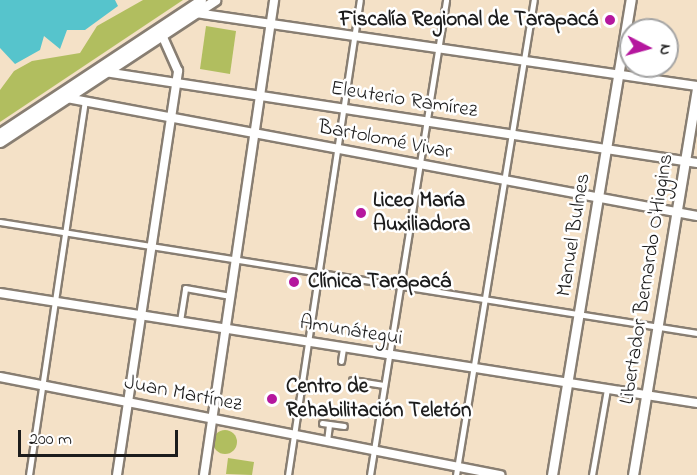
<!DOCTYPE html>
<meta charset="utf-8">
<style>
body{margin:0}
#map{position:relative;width:697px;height:475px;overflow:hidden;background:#f4e1c7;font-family:"Indie Flower",sans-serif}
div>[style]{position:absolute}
.green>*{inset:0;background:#b1be5f}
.round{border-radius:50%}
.water>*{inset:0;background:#56c4cc}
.roads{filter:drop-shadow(2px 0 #887e72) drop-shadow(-2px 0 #887e72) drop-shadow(0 2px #887e72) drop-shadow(0 -2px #887e72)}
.street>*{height:5px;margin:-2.5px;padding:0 2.5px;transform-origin:2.5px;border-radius:2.5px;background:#fff}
.secondary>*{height:8px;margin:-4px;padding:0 4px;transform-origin:4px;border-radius:4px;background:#fff}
.primary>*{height:9px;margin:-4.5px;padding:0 4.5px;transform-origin:4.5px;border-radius:4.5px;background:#fff}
.dots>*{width:16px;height:16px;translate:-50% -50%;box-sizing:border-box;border:3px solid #fff;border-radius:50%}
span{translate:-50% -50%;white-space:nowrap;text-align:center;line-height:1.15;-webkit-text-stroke:5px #fff;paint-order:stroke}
.poi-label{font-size:21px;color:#1c1c1c;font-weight:700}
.right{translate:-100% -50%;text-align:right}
.left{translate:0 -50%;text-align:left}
.street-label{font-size:21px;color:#1c1c1c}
.north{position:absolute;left:619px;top:18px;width:60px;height:60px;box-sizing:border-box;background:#fff;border:2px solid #a4a4a4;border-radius:50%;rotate:96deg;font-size:16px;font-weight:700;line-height:24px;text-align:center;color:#1c1c1c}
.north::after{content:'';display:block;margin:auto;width:21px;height:27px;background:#b5179e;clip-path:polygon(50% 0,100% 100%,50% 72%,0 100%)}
.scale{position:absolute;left:18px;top:430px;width:160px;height:27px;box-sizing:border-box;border:3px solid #1c1c1c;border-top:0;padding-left:8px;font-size:18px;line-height:21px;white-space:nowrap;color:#1c1c1c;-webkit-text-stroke:4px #fff;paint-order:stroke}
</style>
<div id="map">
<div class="green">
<i style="clip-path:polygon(143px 0,183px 0,0 122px,0 90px,14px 71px,32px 61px,80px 53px,97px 26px)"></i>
<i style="clip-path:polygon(206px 26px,236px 31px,230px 74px,200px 69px)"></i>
<i class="round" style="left:213px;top:430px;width:24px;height:24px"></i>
<i style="clip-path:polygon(228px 458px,254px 462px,252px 475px,226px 474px)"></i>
</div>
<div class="water">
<i style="clip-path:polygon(0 0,115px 0,118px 6px,85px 30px,67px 30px,60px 49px,44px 36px,40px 50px,15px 64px,0 48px)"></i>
</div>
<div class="roads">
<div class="street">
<i style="left:0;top:222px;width:706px;rotate:9.05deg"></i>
<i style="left:180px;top:321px;width:33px;rotate:-81deg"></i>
<i style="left:185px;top:288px;width:46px;rotate:10.1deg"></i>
<i style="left:341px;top:361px;width:13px;rotate:-81deg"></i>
<i style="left:352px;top:380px;width:32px;rotate:9deg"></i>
<i style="left:348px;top:410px;width:32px;rotate:7deg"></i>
<i style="left:322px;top:423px;width:22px;rotate:8deg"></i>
<i style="left:327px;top:441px;width:17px;rotate:-83deg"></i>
<i style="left:29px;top:475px;width:378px;rotate:-81.5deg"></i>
<i style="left:288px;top:475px;width:480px;rotate:-81.4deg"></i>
<i style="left:370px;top:475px;width:481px;rotate:-80.9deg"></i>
<i style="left:456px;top:475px;width:481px;rotate:-80.7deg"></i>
<i style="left:592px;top:475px;width:87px;rotate:-80.1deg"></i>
</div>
<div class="secondary">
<i style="left:196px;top:13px;width:506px;rotate:8.29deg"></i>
<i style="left:105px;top:72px;width:599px;rotate:8.74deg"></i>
<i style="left:67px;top:98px;width:641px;rotate:10.61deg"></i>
<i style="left:0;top:293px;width:706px;rotate:8.97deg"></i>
<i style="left:0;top:377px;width:510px;rotate:11.09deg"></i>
<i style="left:117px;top:475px;width:409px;rotate:-81.4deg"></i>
<i style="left:178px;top:71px;width:39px;rotate:-114deg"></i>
<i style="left:204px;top:475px;width:480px;rotate:-81.6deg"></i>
</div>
<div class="primary">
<i style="left:0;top:133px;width:241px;rotate:-33.5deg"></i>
<i style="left:0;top:142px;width:258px;rotate:-33.4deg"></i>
<i style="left:552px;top:475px;width:482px;rotate:-80.6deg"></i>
<i style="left:633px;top:475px;width:390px;rotate:-80.6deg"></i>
</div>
</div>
<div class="dots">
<i style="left:610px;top:20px;background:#b5179e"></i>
<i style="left:361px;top:213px;background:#b5179e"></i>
<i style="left:294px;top:282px;background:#b5179e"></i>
<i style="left:272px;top:399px;background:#b5179e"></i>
</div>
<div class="poi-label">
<span class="right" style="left:598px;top:20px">Fiscalía Regional de Tarapacá</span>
<span class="left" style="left:373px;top:213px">Liceo María<br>Auxiliadora</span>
<span class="left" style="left:308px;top:282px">Clínica Tarapacá</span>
<span class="left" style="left:286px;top:399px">Centro de<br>Rehabilitación Teletón</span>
</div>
<div class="street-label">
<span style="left:404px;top:100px;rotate:9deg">Eleuterio Ramírez</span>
<span style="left:385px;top:140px;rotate:11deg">Bartolomé Vivar</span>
<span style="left:574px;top:235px;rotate:-81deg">Manuel Bulnes</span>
<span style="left:647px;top:279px;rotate:-81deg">Libertador Bernardo O'Higgins</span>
<span style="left:351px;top:331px;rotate:9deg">Amunátegui</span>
<span style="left:183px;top:394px;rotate:11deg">Juan Martínez</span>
</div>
<div class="north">N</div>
<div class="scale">200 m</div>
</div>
